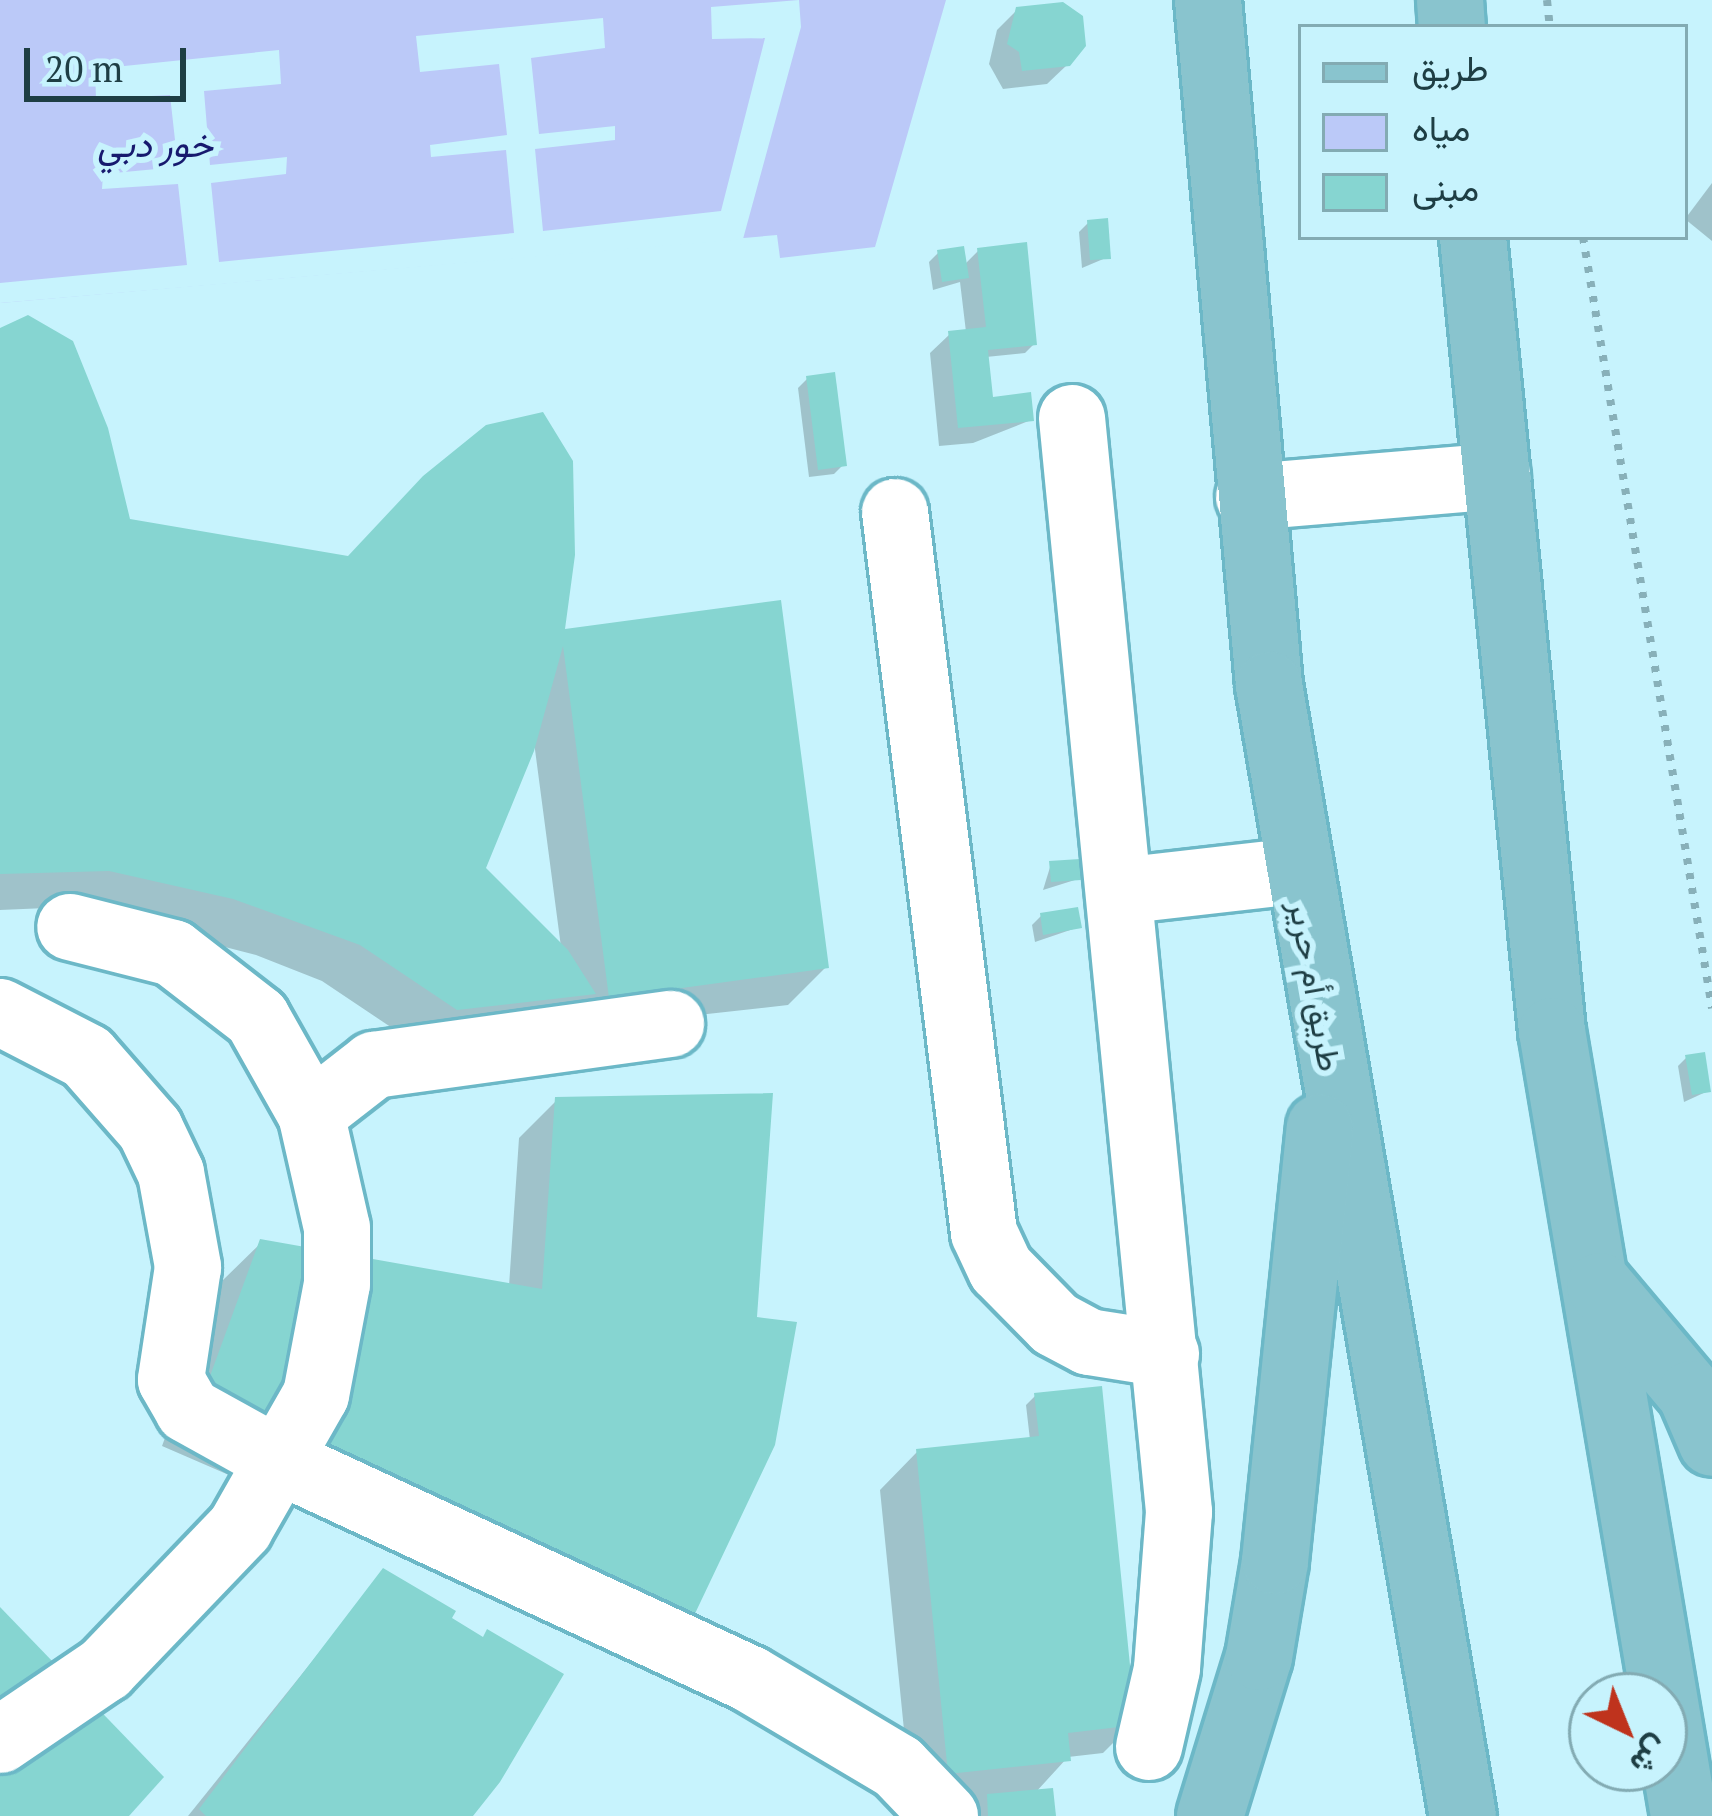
<!DOCTYPE html>
<meta charset="utf-8">
<style>
body{margin:0}
#map{position:relative;width:1712px;height:1816px;overflow:hidden;background:#c7f3fd;font-family:"PT Serif",Vazirmatn,serif}
div>[style]{position:absolute}
.water>*{inset:0;background:#bbc9f8}
.pier>*{inset:0;background:#c7f3fd}
.shadow>*{inset:0;background:#0003}
.building>*{inset:0;background:#86d5d1}
.path>*{height:8px;margin-top:-4px;transform-origin:0;background:repeating-linear-gradient(90deg,#88b0b9 0 6px,transparent 0 15px)}
.roads{filter:drop-shadow(3px 0 #6cb8c7) drop-shadow(-3px 0 #6cb8c7) drop-shadow(0 3px #6cb8c7) drop-shadow(0 -3px #6cb8c7)}
.minor>*{height:66px;margin:-33px;padding:0 33px;transform-origin:33px;border-radius:33px;background:#fff}
.major>*{height:66px;margin:-33px;padding:0 33px;transform-origin:33px;border-radius:33px;background:#89c4ce}
span{translate:-50% -50%;white-space:nowrap;text-align:center;line-height:1.15;-webkit-text-stroke:12px #c7f3fd;paint-order:stroke}
.street-label{font-size:33px;color:#1e3e44}
.water-label{font-size:36px;color:#17196e;font-style:italic}
.legend{position:absolute;left:1298px;top:24px;width:390px;height:216px;box-sizing:border-box;background:#c7f3fd;border:3px solid #83abb3;margin:0;padding:15px 21px;list-style:none;font-size:36px;color:#1e3e44}
.legend li{display:flex;align-items:center;gap:24px;height:60px}
.legend b{width:60px;border:3px solid #83abb3}
.north{position:absolute;left:1568px;top:1672px;width:120px;height:120px;box-sizing:border-box;background:#c7f3fd;border:3px solid #83abb3;border-radius:50%;rotate:137deg;font-size:33px;font-weight:700;line-height:48px;text-align:center;color:#1e3e44}
.north::after{content:'';display:block;margin:auto;width:42px;height:54px;background:#bf331d;clip-path:polygon(50% 0,100% 100%,50% 72%,0 100%)}
.scale{position:absolute;left:24px;top:48px;width:162px;height:54px;box-sizing:border-box;border:6px solid #1e3e44;border-top:0;padding-left:15px;font-size:36px;line-height:42px;white-space:nowrap;color:#1e3e44;-webkit-text-stroke:9px #c7f3fd;paint-order:stroke}
</style>
<div id="map">
<div class="water">
<i style="clip-path:polygon(0 0,946px 0,875px 247px,780px 258px,777px 235px,0 303px)"></i>
</div>
<div class="pier">
<i style="clip-path:polygon(799px 0,801px 27px,743px 239px,0 303px,0 283px,187px 265px,178px 184px,102px 189px,103px 174px,178px 167px,170px 95px,96px 99px,95px 69px,279px 50px,281px 84px,204px 91px,210px 165px,287px 157px,286px 174px,211px 183px,219px 262px,514px 233px,506px 150px,431px 157px,430px 145px,507px 135px,499px 64px,420px 72px,416px 36px,603px 18px,605px 48px,531px 58px,539px 134px,615px 126px,615px 140px,535px 149px,543px 231px,721px 211px,765px 38px,712px 39px,711px 7px)"></i>
</div>
<div class="shadow">
<i style="clip-path:polygon(1017px 10px,1068px 64px,1047px 84px,1003px 89px,989px 64px,997px 30px)"></i>
<i style="clip-path:polygon(1712px 183px,1712px 241px,1685px 219px)"></i>
<i style="clip-path:polygon(1088px 223px,1108px 257px,1082px 268px,1079px 232px)"></i>
<i style="clip-path:polygon(979px 250px,1034px 344px,1025px 353px,986px 357px,991px 404px,1031px 420px,973px 443px,939px 446px,930px 353px,950px 334px,966px 332px,960px 282px,933px 290px,929px 262px,938px 253px,964px 265px)"></i>
<i style="clip-path:polygon(evenodd,0 332px,128px 522px,561px 633px,826px 967px,788px 1005px,419px 1046px,322px 981px,256px 955px,70px 907px,0 910px,0 332px,534px 742px,561px 947px,483px 869px,534px 742px)"></i>
<i style="clip-path:polygon(807px 379px,843px 465px,834px 474px,809px 477px,798px 388px)"></i>
<i style="clip-path:polygon(1051px 864px,1078px 879px,1043px 890px)"></i>
<i style="clip-path:polygon(1041px 916px,1079px 927px,1035px 942px,1032px 925px)"></i>
<i style="clip-path:polygon(1687px 1057px,1708px 1091px,1684px 1102px,1678px 1066px)"></i>
<i style="clip-path:polygon(557px 1100px,651px 1658px,162px 1446px,223px 1280px,261px 1243px,509px 1286px,519px 1138px)"></i>
<i style="clip-path:polygon(1035px 1396px,1132px 1724px,1103px 1753px,1068px 1757px,1035px 1793px,1053px 1816px,979px 1816px,978px 1803px,912px 1810px,880px 1490px,917px 1452px,1030px 1440px,1026px 1405px)"></i>
<i style="clip-path:polygon(384px 1572px,448px 1619px,468px 1816px,188px 1816px)"></i>
</div>
<div class="building">
<i style="clip-path:polygon(1063px 2px,1083px 16px,1086px 46px,1070px 66px,1022px 71px,1019px 52px,1007px 44px,1016px 7px)"></i>
<i style="clip-path:polygon(1108px 218px,1111px 259px,1090px 260px,1087px 220px)"></i>
<i style="clip-path:polygon(1027px 242px,1037px 345px,988px 350px,993px 397px,1031px 392px,1034px 421px,958px 428px,948px 331px,986px 327px,977px 248px)"></i>
<i style="clip-path:polygon(964px 246px,969px 278px,942px 282px,937px 250px)"></i>
<i style="clip-path:polygon(28px 315px,73px 341px,108px 428px,130px 519px,348px 556px,423px 476px,486px 425px,543px 412px,573px 461px,575px 555px,565px 629px,781px 600px,829px 968px,609px 998px,563px 646px,534px 751px,486px 868px,568px 950px,596px 994px,457px 1010px,360px 945px,233px 899px,109px 871px,0 874px,0 328px)"></i>
<i style="clip-path:polygon(835px 372px,847px 466px,818px 470px,806px 376px)"></i>
<i style="clip-path:polygon(1080px 859px,1081px 880px,1051px 882px,1049px 861px)"></i>
<i style="clip-path:polygon(1078px 907px,1082px 928px,1043px 935px,1040px 913px)"></i>
<i style="clip-path:polygon(1705px 1052px,1711px 1092px,1692px 1095px,1685px 1055px)"></i>
<i style="clip-path:polygon(773px 1093px,757px 1317px,797px 1322px,775px 1445px,691px 1622px,198px 1409px,260px 1239px,542px 1289px,555px 1097px)"></i>
<i style="clip-path:polygon(1102px 1386px,1136px 1725px,1068px 1733px,1071px 1761px,948px 1774px,916px 1449px,1039px 1436px,1034px 1393px)"></i>
<i style="clip-path:polygon(383px 1568px,456px 1611px,452px 1618px,483px 1637px,487px 1629px,564px 1674px,500px 1782px,473px 1816px,206px 1816px,199px 1809px)"></i>
<i style="clip-path:polygon(0 1607px,164px 1777px,129px 1816px,0 1816px)"></i>
<i style="clip-path:polygon(1053px 1788px,1056px 1816px,988px 1816px,987px 1794px)"></i>
</div>
<div class="path">
<i style="left:1547px;top:0;width:27px;rotate:84deg"></i>
<i style="left:1583px;top:237px;width:782px;rotate:80.5deg"></i>
</div>
<div class="roads">
<div class="minor">
<i style="left:1072px;top:418px;width:1099px;rotate:84.41deg"></i>
<i style="left:1179px;top:1512px;width:157px;rotate:94.4deg"></i>
<i style="left:1167px;top:1669px;width:80px;rotate:103deg"></i>
<i style="left:1249px;top:497px;width:249px;rotate:-4.8deg"></i>
<i style="left:895px;top:512px;width:726px;rotate:82.96deg"></i>
<i style="left:984px;top:1233px;width:40px;rotate:65deg"></i>
<i style="left:1001px;top:1269px;width:77px;rotate:45.5deg"></i>
<i style="left:1055px;top:1324px;width:38px;rotate:28deg"></i>
<i style="left:1089px;top:1342px;width:78px;rotate:8.9deg"></i>
<i style="left:1120px;top:891px;width:177px;rotate:-6.5deg"></i>
<i style="left:0;top:1012px;width:98px;rotate:27.3deg"></i>
<i style="left:87px;top:1057px;width:96px;rotate:48.8deg"></i>
<i style="left:150px;top:1129px;width:49px;rotate:64.5deg"></i>
<i style="left:171px;top:1173px;width:96px;rotate:79.7deg"></i>
<i style="left:188px;top:1267px;width:114px;rotate:98.6deg"></i>
<i style="left:171px;top:1380px;width:34px;rotate:60deg"></i>
<i style="left:188px;top:1410px;width:105px;rotate:29deg"></i>
<i style="left:280px;top:1461px;width:518px;rotate:24.88deg"></i>
<i style="left:750px;top:1679px;width:172px;rotate:30.7deg"></i>
<i style="left:898px;top:1767px;width:68px;rotate:46.2deg"></i>
<i style="left:311px;top:1114px;width:80px;rotate:-37.9deg"></i>
<i style="left:374px;top:1065px;width:300px;rotate:-7.9deg"></i>
<i style="left:0;top:1740px;width:127px;rotate:-34.1deg"></i>
<i style="left:105px;top:1669px;width:195px;rotate:-46.2deg"></i>
<i style="left:240px;top:1528px;width:153px;rotate:-60.3deg"></i>
<i style="left:316px;top:1395px;width:113px;rotate:-79.3deg"></i>
<i style="left:337px;top:1284px;width:56px;rotate:-90deg"></i>
<i style="left:337px;top:1228px;width:117px;rotate:-102.8deg"></i>
<i style="left:311px;top:1114px;width:110px;rotate:-119.4deg"></i>
<i style="left:257px;top:1018px;width:106px;rotate:-142.3deg"></i>
<i style="left:173px;top:953px;width:106px;rotate:-165.8deg"></i>
</div>
<div class="major">
<i style="left:1208px;top:0;width:688px;rotate:84.91deg"></i>
<i style="left:1269px;top:685px;width:1148px;rotate:80.27deg"></i>
<i style="left:1450px;top:0;width:27px;rotate:86deg"></i>
<i style="left:1473px;top:237px;width:798px;rotate:84.32deg"></i>
<i style="left:1552px;top:1031px;width:796px;rotate:80.45deg"></i>
<i style="left:1600px;top:1286px;width:141px;rotate:49.9deg"></i>
<i style="left:1691px;top:1394px;width:53px;rotate:66.8deg"></i>
<i style="left:1210px;top:1816px;width:166px;rotate:-72.9deg"></i>
<i style="left:1259px;top:1657px;width:97px;rotate:-80.5deg"></i>
<i style="left:1275px;top:1561px;width:436px;rotate:-84.1deg"></i>
</div>
</div>
<div class="street-label">
<span style="left:1316px;top:986px;rotate:80deg">طريق أم حرير</span>
</div>
<div class="water-label">
<span style="left:155px;top:144px">خور دبي</span>
</div>
<ul class="legend">
<li><b style="height:15px;background:#89c4ce"></b>طريق</li>
<li><b style="height:33px;background:#bbc9f8"></b>مياه</li>
<li><b style="height:33px;background:#86d5d1"></b>مبنى</li>
</ul>
<div class="north">ش</div>
<div class="scale">20 m</div>
</div>
